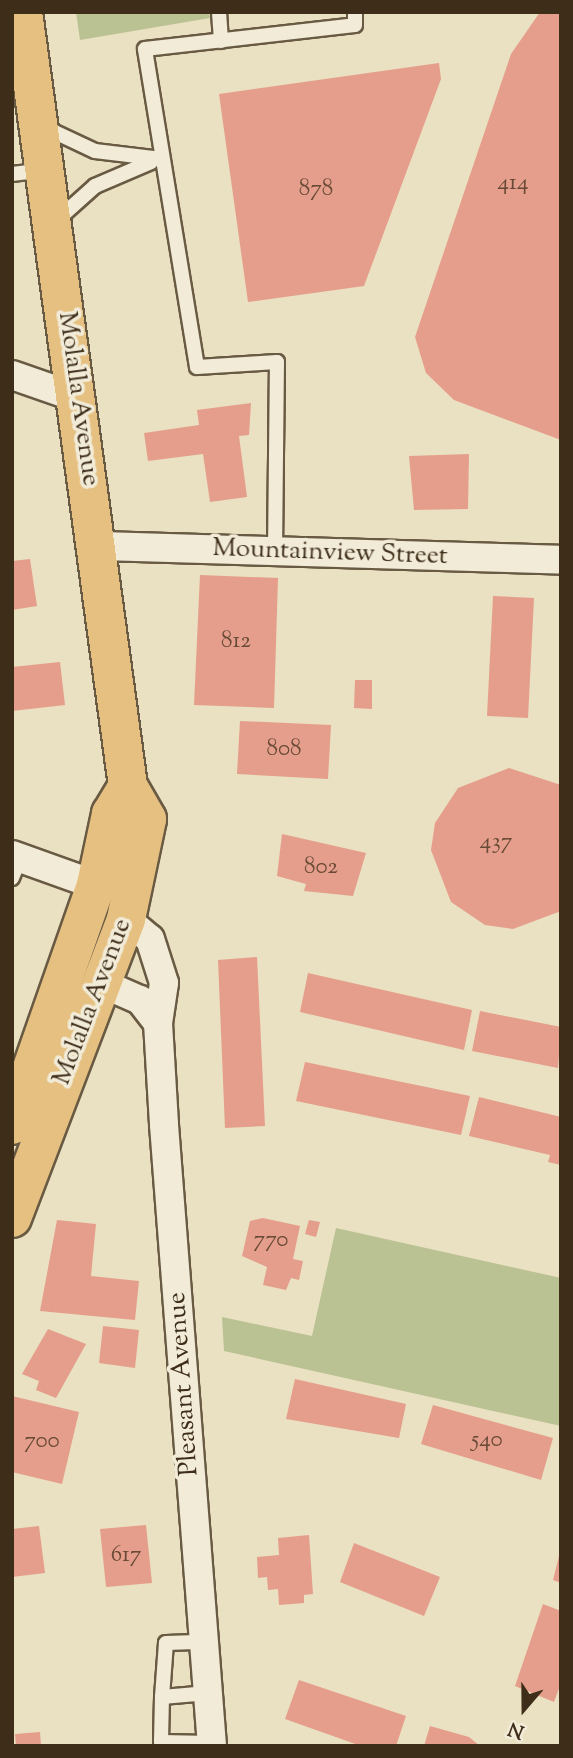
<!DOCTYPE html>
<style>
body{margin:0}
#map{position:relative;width:573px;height:1758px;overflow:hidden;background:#eae0c2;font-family:"Sorts Mill Goudy",serif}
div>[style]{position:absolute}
.green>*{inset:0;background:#bac192}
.building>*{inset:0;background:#e59e8b}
.roads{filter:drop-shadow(2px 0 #695a43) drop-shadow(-2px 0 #695a43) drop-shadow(0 2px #695a43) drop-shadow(0 -2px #695a43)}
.lane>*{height:14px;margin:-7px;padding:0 7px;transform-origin:7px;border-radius:7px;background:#f1ebd7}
.street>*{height:28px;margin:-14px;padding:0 14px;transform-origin:14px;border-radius:14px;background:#f1ebd7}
.primary>*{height:38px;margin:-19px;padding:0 19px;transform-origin:19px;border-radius:19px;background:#e5c081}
span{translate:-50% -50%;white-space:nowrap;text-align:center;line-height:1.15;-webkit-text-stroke:7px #f1ebd7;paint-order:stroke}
.number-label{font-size:23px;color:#684a36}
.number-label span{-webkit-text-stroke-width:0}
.street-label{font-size:26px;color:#3e2e19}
.frame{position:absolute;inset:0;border:14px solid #3e2e19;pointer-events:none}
.north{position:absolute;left:489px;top:1674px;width:70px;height:70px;-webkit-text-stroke:5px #f1ebd7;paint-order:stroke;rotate:200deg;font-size:19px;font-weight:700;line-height:28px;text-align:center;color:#3e2e19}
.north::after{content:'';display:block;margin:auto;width:24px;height:32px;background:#3e2e19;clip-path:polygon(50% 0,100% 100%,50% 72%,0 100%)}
</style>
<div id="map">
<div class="green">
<i style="clip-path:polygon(76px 12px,209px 12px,210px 18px,80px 40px)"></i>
<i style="clip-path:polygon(336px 1228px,561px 1278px,561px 1426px,224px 1351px,222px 1317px,312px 1336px)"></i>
</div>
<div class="building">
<i style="clip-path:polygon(540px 12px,561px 12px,561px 440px,454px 400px,426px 373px,415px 337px,511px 54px)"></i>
<i style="clip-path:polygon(439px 63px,441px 79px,364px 286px,248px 302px,219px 94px)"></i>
<i style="clip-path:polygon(251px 403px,249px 435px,239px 436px,247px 497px,210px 502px,203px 454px,148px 461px,144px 433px,199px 425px,197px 410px)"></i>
<i style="clip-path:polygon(469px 454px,468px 509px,414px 510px,409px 456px)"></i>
<i style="clip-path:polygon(30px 559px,37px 606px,12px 610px,12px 561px)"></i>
<i style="clip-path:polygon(200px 575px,278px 578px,274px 708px,194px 705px)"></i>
<i style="clip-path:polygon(493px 596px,534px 598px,528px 718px,487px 716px)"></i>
<i style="clip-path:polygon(60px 662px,65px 705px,12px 711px,12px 667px)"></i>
<i style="clip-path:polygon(355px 680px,372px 680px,372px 709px,354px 708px)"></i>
<i style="clip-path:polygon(240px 721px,331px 725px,328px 779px,237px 774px)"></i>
<i style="clip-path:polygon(509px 768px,561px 785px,561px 911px,513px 929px,485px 925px,451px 902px,431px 850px,435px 823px,458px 788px)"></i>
<i style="clip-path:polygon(282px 834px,366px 853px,353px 896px,304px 891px,306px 884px,277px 876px)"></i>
<i style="clip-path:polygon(257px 957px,265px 1126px,225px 1128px,218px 960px)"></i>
<i style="clip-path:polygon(308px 973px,472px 1010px,464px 1050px,300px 1012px)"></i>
<i style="clip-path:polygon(480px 1011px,561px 1027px,558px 1068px,472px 1051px)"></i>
<i style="clip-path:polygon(305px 1062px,470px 1096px,461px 1135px,296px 1101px)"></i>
<i style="clip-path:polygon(479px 1097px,561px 1117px,561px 1165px,548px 1162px,550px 1155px,469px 1136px)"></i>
<i style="clip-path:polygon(263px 1218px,300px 1226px,293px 1259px,303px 1261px,299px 1280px,291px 1278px,286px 1290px,263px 1285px,267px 1267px,242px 1256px,250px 1221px)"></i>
<i style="clip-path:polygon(57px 1220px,96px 1224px,91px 1276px,139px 1281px,135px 1320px,40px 1311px)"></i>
<i style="clip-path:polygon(309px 1220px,320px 1222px,316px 1237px,305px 1234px)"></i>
<i style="clip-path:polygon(103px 1326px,139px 1330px,135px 1368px,99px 1363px)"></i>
<i style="clip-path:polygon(48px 1329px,86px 1344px,56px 1398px,36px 1390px,39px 1381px,22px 1374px)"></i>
<i style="clip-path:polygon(295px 1379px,406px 1404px,399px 1438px,286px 1419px)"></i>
<i style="clip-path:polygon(12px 1396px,79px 1412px,62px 1484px,12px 1472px)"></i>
<i style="clip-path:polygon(433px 1405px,553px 1438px,541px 1480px,421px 1444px)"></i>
<i style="clip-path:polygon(146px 1525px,152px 1583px,106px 1587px,100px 1529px)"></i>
<i style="clip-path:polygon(39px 1526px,45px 1573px,12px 1577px,12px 1529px)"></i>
<i style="clip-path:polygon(309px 1535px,313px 1594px,304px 1595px,304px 1603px,279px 1605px,278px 1589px,268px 1590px,267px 1577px,258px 1578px,257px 1557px,279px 1555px,278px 1538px)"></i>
<i style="clip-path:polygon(354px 1543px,440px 1577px,424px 1616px,340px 1582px)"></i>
<i style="clip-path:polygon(560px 1552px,561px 1552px,561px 1583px,553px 1580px)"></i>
<i style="clip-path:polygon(543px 1604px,561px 1611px,561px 1683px,554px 1702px,515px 1686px)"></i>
<i style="clip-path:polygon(299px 1680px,406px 1716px,396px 1746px,361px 1746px,285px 1719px)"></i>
<i style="clip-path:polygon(430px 1726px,469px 1737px,480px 1746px,424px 1746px)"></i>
<i style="clip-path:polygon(40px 1732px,41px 1746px,16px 1746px,15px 1734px)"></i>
</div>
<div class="roads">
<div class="lane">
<i style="left:219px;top:12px;width:29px;rotate:86deg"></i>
<i style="left:44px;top:127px;width:56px;rotate:25.2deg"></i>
<i style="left:95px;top:151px;width:67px;rotate:6.8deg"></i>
<i style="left:12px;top:174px;width:32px;rotate:-7deg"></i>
<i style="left:57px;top:220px;width:51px;rotate:-41.8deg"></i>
<i style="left:95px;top:186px;width:61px;rotate:-23.2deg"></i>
<i style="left:275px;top:551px;width:189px;rotate:-89.4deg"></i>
<i style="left:277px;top:362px;width:80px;rotate:176.4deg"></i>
<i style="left:197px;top:367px;width:322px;rotate:-99.3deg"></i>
<i style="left:145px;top:49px;width:211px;rotate:-6.5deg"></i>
<i style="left:355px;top:25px;width:13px;rotate:-90deg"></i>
<i style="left:12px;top:878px;width:22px;rotate:-68deg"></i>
<i style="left:208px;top:1693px;width:46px;rotate:175deg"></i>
<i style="left:162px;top:1697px;width:45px;rotate:91.3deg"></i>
<i style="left:161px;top:1742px;width:51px;rotate:1.1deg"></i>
<i style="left:162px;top:1697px;width:54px;rotate:-85.8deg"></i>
<i style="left:166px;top:1643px;width:38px;rotate:-2deg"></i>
</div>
<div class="street">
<i style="left:12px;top:375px;width:70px;rotate:19.2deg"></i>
<i style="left:99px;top:546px;width:462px;rotate:1.7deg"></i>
<i style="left:12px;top:855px;width:89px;rotate:19.7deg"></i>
<i style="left:126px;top:919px;width:31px;rotate:40deg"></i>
<i style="left:150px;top:939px;width:46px;rotate:72.3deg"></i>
<i style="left:164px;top:983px;width:40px;rotate:98.5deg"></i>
<i style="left:158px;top:1023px;width:102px;rotate:86.6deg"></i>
<i style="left:164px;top:1125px;width:623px;rotate:85.58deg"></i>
<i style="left:101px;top:983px;width:43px;rotate:23.6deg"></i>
<i style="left:140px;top:1000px;width:29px;rotate:52deg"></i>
</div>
<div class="primary">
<i style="left:12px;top:1125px;width:254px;rotate:-70.7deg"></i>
<i style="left:96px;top:885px;width:73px;rotate:-78.1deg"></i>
<i style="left:111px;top:814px;width:33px;rotate:-59deg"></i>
<i style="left:12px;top:1218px;width:320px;rotate:-69.1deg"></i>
<i style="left:126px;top:919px;width:102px;rotate:-78.1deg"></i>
<i style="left:147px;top:819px;width:38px;rotate:-120deg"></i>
<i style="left:128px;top:786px;width:781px;rotate:-97.73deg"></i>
</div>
</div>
<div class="number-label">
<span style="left:513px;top:184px">414</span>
<span style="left:316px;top:190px">878</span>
<span style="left:236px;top:642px">812</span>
<span style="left:284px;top:750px">808</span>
<span style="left:496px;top:843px">437</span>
<span style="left:321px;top:868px">802</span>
<span style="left:271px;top:1241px">770</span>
<span style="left:487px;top:1441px">540</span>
<span style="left:42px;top:1442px">700</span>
<span style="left:126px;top:1556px">617</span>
</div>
<div class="street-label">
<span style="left:78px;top:399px;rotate:82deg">Molalla Avenue</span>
<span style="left:330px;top:553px;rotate:2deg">Mountainview Street</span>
<span style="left:93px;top:1002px;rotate:-69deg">Molalla Avenue</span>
<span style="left:184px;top:1384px;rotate:-94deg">Pleasant Avenue</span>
</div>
<div class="frame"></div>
<div class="north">N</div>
</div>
